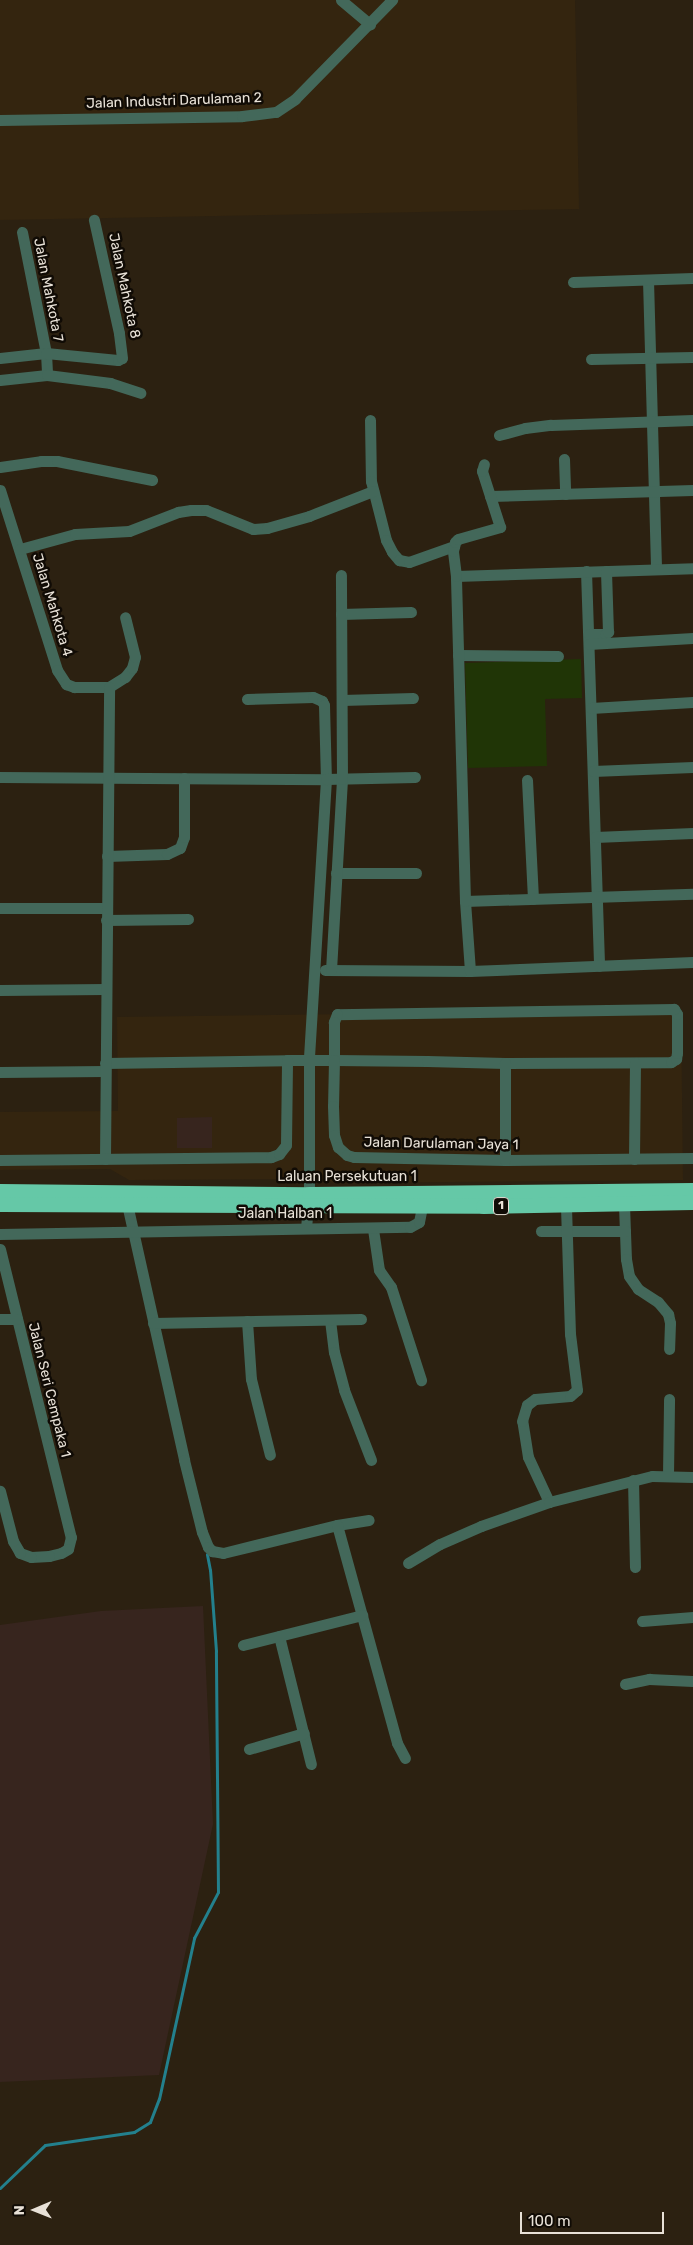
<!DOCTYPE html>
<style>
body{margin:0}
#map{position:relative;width:693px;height:2245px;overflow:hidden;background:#2c2111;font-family:Rubik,sans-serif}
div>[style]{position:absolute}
.built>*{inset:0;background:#34250f}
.education>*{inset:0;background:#37251e}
.green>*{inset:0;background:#203506}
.stream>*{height:3px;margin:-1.5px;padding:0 1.5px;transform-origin:1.5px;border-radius:1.5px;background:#23808d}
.minor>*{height:11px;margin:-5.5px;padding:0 5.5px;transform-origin:5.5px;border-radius:5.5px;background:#43685a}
.highway>*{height:15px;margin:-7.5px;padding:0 7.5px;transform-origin:7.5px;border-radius:7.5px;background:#65c8a7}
span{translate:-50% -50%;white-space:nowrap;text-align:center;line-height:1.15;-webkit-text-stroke:5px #100b05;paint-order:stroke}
.shield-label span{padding:1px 4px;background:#100b05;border:1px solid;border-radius:4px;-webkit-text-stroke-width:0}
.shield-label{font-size:12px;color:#e8e1d7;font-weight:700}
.street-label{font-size:14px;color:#e8e1d7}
.north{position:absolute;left:10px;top:2185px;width:50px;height:50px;-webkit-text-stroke:4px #100b05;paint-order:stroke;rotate:269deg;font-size:14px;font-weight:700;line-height:20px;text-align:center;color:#e8e1d7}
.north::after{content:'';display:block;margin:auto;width:18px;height:22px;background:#e8e1d7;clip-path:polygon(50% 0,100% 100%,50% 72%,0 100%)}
.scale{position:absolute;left:520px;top:2212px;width:144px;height:22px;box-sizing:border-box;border:2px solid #e8e1d7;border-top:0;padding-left:6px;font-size:15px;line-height:18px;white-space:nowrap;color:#e8e1d7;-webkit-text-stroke:4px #100b05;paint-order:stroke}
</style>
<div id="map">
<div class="built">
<i style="clip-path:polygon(0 0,575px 0,579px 209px,0 220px)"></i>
<i style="clip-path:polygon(681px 1010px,683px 1180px,334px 1183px,327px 1179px,129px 1180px,110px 1169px,0 1170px,0 1112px,118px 1111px,117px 1017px)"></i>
</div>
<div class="education">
<i style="clip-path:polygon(212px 1117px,212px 1148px,177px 1148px,177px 1118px)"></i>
<i style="clip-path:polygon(203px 1606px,213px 1824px,159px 2075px,0 2082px,0 1625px,101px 1611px)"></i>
</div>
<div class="green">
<i style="clip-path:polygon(581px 659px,582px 698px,545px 699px,547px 766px,468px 768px,465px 663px)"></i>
</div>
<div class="stream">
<i style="left:0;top:2188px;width:62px;rotate:-43.7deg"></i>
<i style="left:45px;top:2145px;width:90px;rotate:-8.3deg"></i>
<i style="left:134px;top:2132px;width:19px;rotate:-32deg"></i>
<i style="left:150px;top:2122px;width:25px;rotate:-69deg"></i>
<i style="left:159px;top:2099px;width:165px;rotate:-77.7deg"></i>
<i style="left:194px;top:1938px;width:52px;rotate:-62.4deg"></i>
<i style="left:218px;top:1892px;width:241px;rotate:-90.5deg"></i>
<i style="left:216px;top:1651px;width:81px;rotate:-94.2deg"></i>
<i style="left:210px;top:1570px;width:16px;rotate:-101deg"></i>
</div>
<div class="minor">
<i style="left:341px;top:0;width:38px;rotate:40deg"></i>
<i style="left:0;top:120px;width:242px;rotate:-0.9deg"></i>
<i style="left:242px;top:116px;width:34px;rotate:-7deg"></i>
<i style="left:276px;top:112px;width:23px;rotate:-34deg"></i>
<i style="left:295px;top:99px;width:139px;rotate:-45.6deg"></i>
<i style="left:22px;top:232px;width:123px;rotate:78.8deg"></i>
<i style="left:46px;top:353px;width:22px;rotate:87deg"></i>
<i style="left:648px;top:280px;width:289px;rotate:88.4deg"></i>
<i style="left:573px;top:282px;width:120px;rotate:-1.9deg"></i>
<i style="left:0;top:358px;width:46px;rotate:-6.2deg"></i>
<i style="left:46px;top:353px;width:72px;rotate:5.6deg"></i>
<i style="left:118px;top:360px;width:4px;rotate:-27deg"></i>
<i style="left:122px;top:358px;width:25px;rotate:-97deg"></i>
<i style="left:119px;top:333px;width:116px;rotate:-102.5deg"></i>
<i style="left:591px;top:359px;width:102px;rotate:-1.1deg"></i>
<i style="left:0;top:380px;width:47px;rotate:-6.1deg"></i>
<i style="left:47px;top:375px;width:64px;rotate:7.2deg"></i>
<i style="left:110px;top:383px;width:32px;rotate:18deg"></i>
<i style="left:370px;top:420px;width:61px;rotate:89.1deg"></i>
<i style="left:371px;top:481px;width:61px;rotate:75.7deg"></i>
<i style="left:386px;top:540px;width:13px;rotate:63deg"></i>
<i style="left:392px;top:552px;width:11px;rotate:49deg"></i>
<i style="left:399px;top:560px;width:10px;rotate:11deg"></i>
<i style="left:409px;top:562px;width:48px;rotate:-19.6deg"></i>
<i style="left:499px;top:435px;width:27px;rotate:-15deg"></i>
<i style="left:525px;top:428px;width:26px;rotate:-7deg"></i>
<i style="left:551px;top:425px;width:142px;rotate:-2deg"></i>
<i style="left:564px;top:459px;width:35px;rotate:88deg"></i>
<i style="left:0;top:467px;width:41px;rotate:-8.3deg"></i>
<i style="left:41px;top:461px;width:16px"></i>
<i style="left:57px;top:461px;width:97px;rotate:11.3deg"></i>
<i style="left:0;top:490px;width:189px;rotate:72.4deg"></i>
<i style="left:57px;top:670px;width:17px;rotate:57deg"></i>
<i style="left:66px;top:684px;width:9px;rotate:21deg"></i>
<i style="left:74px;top:687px;width:35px"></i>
<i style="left:109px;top:687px;width:19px;rotate:-32deg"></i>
<i style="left:125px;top:677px;width:11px;rotate:-52deg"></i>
<i style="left:132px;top:668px;width:11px;rotate:-75deg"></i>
<i style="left:135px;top:657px;width:41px;rotate:-104deg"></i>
<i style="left:490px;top:496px;width:203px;rotate:-1.7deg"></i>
<i style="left:20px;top:549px;width:57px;rotate:-15.3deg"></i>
<i style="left:75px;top:534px;width:54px;rotate:-3.2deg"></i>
<i style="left:129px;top:531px;width:53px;rotate:-21.2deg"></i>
<i style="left:178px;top:512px;width:13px;rotate:-9deg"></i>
<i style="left:191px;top:510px;width:15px"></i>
<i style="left:206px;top:510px;width:51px;rotate:22deg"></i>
<i style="left:253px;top:529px;width:14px;rotate:-4deg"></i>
<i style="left:267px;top:528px;width:44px;rotate:-15.9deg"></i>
<i style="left:309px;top:516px;width:69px;rotate:-21.3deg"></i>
<i style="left:586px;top:571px;width:395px;rotate:88.1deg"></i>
<i style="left:456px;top:576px;width:237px;rotate:-1.9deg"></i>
<i style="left:341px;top:614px;width:70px;rotate:-1.6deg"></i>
<i style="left:589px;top:634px;width:16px"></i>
<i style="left:605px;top:634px;width:4px;rotate:-34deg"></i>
<i style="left:608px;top:632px;width:61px;rotate:-91.9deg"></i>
<i style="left:589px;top:644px;width:104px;rotate:-3.3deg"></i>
<i style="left:458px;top:655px;width:100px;rotate:0.6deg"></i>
<i style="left:247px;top:699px;width:66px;rotate:-1.7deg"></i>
<i style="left:313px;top:697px;width:10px;rotate:24deg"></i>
<i style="left:322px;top:701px;width:4px;rotate:63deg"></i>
<i style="left:324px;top:705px;width:74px;rotate:88.5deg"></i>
<i style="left:326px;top:779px;width:282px;rotate:93.5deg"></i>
<i style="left:309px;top:1060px;width:134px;rotate:90deg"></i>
<i style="left:309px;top:1194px;width:34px;rotate:95deg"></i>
<i style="left:342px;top:700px;width:71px;rotate:-1.6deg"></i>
<i style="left:591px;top:708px;width:102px;rotate:-3.4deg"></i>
<i style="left:593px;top:771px;width:100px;rotate:-2.3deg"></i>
<i style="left:0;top:777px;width:326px;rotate:0.4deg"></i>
<i style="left:326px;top:779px;width:89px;rotate:-1.3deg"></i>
<i style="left:527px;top:780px;width:119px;rotate:87.1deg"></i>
<i style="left:595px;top:837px;width:98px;rotate:-2.3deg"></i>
<i style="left:107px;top:856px;width:60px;rotate:-1.9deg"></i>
<i style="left:167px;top:854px;width:14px;rotate:-25deg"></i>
<i style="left:180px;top:848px;width:12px;rotate:-70deg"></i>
<i style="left:184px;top:837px;width:59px;rotate:-90deg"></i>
<i style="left:336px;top:873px;width:80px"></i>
<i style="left:465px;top:901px;width:228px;rotate:-1.8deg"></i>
<i style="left:0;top:908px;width:106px"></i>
<i style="left:106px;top:920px;width:82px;rotate:-0.7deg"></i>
<i style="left:325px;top:970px;width:145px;rotate:0.4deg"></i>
<i style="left:470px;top:971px;width:223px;rotate:-2.3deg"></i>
<i style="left:331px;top:970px;width:191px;rotate:-86.7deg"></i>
<i style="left:342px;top:779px;width:204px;rotate:-90.3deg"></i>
<i style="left:470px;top:971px;width:70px;rotate:-94.1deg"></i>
<i style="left:465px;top:901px;width:325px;rotate:-91.6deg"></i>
<i style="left:456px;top:576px;width:25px;rotate:-97deg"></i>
<i style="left:453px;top:551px;width:9px;rotate:-77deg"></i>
<i style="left:455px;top:542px;width:4px;rotate:-45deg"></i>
<i style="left:458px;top:539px;width:44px;rotate:-15.9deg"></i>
<i style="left:500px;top:527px;width:59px;rotate:-107.8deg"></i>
<i style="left:482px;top:471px;width:7px;rotate:-74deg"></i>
<i style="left:0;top:990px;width:105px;rotate:-0.5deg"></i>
<i style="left:105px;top:1063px;width:182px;rotate:-0.9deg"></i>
<i style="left:287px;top:1060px;width:47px"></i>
<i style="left:334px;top:1060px;width:93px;rotate:0.6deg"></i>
<i style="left:427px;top:1061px;width:78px;rotate:1.5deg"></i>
<i style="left:505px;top:1063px;width:166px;rotate:-0.3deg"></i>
<i style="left:671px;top:1062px;width:6px;rotate:-31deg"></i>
<i style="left:676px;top:1059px;width:6px;rotate:-81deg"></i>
<i style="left:677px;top:1053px;width:39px;rotate:-90deg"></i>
<i style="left:677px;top:1014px;width:6px;rotate:-121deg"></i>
<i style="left:674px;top:1009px;width:337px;rotate:179.1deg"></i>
<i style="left:337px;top:1014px;width:9px;rotate:111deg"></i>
<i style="left:334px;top:1022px;width:38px;rotate:90deg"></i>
<i style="left:334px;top:1060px;width:46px;rotate:91.2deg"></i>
<i style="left:333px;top:1106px;width:29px;rotate:88deg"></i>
<i style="left:334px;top:1135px;width:13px;rotate:72deg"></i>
<i style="left:338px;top:1147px;width:12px;rotate:42deg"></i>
<i style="left:347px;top:1155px;width:7px;rotate:16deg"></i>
<i style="left:354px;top:1157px;width:151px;rotate:1.1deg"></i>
<i style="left:505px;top:1160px;width:188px;rotate:-0.6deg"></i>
<i style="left:505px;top:1063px;width:97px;rotate:90deg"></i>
<i style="left:0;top:1072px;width:105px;rotate:-0.5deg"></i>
<i style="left:105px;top:1159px;width:472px;rotate:-89.5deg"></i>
<i style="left:634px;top:1159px;width:96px;rotate:-89.4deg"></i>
<i style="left:0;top:1160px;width:271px;rotate:-0.6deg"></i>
<i style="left:271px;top:1157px;width:9px;rotate:-21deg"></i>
<i style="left:279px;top:1154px;width:11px;rotate:-52deg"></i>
<i style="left:286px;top:1145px;width:85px;rotate:-89.3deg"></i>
<i style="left:127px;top:1204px;width:262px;rotate:77.4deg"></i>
<i style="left:184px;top:1460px;width:74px;rotate:76deg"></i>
<i style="left:202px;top:1532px;width:16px;rotate:68deg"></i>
<i style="left:208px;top:1547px;width:6px;rotate:45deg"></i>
<i style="left:212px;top:1551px;width:11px;rotate:10deg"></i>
<i style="left:223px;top:1553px;width:117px;rotate:-13.8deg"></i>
<i style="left:337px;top:1525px;width:32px;rotate:-9deg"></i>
<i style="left:624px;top:1205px;width:54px;rotate:87.9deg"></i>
<i style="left:626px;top:1259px;width:17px;rotate:80deg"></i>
<i style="left:629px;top:1276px;width:16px;rotate:55deg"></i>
<i style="left:638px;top:1289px;width:24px;rotate:33deg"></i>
<i style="left:658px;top:1302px;width:16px;rotate:50deg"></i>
<i style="left:668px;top:1314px;width:9px;rotate:77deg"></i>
<i style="left:670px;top:1323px;width:26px;rotate:92deg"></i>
<i style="left:373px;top:1229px;width:41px;rotate:81.7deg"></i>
<i style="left:379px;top:1270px;width:21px;rotate:55deg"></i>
<i style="left:391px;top:1287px;width:98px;rotate:72.1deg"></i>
<i style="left:541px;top:1231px;width:84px"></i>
<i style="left:0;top:1234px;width:410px;rotate:-1deg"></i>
<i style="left:410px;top:1227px;width:10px;rotate:-29deg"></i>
<i style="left:419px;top:1222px;width:16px;rotate:-79deg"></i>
<i style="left:0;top:1249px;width:297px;rotate:76.2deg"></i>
<i style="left:71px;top:1537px;width:12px;rotate:104deg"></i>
<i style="left:68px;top:1549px;width:8px;rotate:150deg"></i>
<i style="left:61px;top:1553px;width:12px;rotate:166deg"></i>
<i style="left:49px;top:1556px;width:18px;rotate:177deg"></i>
<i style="left:31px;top:1557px;width:12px;rotate:-160deg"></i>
<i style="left:20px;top:1553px;width:14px;rotate:-120deg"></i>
<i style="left:13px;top:1541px;width:52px;rotate:-104.6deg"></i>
<i style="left:0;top:1319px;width:17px"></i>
<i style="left:330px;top:1320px;width:32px;rotate:83deg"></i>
<i style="left:334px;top:1352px;width:39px;rotate:75deg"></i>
<i style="left:344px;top:1390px;width:75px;rotate:68.9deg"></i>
<i style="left:247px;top:1321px;width:58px;rotate:86.1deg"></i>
<i style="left:251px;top:1379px;width:78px;rotate:76deg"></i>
<i style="left:153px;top:1323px;width:208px;rotate:-1.1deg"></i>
<i style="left:668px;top:1475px;width:76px;rotate:-89.2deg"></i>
<i style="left:633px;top:1480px;width:87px;rotate:88.7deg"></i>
<i style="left:549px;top:1502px;width:50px;rotate:-115deg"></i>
<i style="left:528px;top:1457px;width:36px;rotate:-99deg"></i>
<i style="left:522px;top:1421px;width:17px;rotate:-73deg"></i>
<i style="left:527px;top:1405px;width:10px;rotate:-37deg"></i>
<i style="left:535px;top:1399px;width:35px;rotate:-5deg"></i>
<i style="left:570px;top:1396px;width:9px;rotate:-41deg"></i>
<i style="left:577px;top:1390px;width:56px;rotate:-97.1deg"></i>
<i style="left:570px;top:1334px;width:129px;rotate:-91.8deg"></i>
<i style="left:337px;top:1525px;width:226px;rotate:74.6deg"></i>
<i style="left:397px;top:1743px;width:17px;rotate:62deg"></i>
<i style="left:408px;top:1563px;width:37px;rotate:-31deg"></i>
<i style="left:440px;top:1544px;width:45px;rotate:-23.7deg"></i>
<i style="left:481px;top:1526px;width:72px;rotate:-19.4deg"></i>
<i style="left:549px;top:1502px;width:106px;rotate:-14.2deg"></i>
<i style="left:652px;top:1476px;width:41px;rotate:1.4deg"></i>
<i style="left:642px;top:1621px;width:51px;rotate:-4.5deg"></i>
<i style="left:279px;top:1636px;width:132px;rotate:76deg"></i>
<i style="left:243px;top:1645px;width:123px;rotate:-14.1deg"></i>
<i style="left:625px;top:1684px;width:25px;rotate:-12deg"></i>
<i style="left:649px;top:1679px;width:44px;rotate:2.6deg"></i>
<i style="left:249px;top:1749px;width:57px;rotate:-16.2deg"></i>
</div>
<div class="highway">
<i style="left:0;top:1191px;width:309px;rotate:0.6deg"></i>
<i style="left:309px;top:1194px;width:384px;rotate:-0.6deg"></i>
<i style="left:0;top:1204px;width:483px;rotate:0.2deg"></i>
<i style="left:483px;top:1206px;width:210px;rotate:-1.1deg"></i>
</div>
<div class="shield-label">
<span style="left:501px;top:1206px">1</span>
</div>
<div class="street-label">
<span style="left:174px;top:101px;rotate:-2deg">Jalan Industri Darulaman 2</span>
<span style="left:124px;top:286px;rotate:78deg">Jalan Mahkota 8</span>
<span style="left:48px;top:290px;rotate:79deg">Jalan Mahkota 7</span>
<span style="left:52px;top:605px;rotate:73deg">Jalan Mahkota 4</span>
<span style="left:441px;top:1144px;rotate:1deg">Jalan Darulaman Jaya 1</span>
<span style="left:347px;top:1177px">Laluan Persekutuan 1</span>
<span style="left:285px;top:1214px">Jalan Halban 1</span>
<span style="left:49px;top:1390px;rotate:76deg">Jalan Seri Cempaka 1</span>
</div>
<div class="north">N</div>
<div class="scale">100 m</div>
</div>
